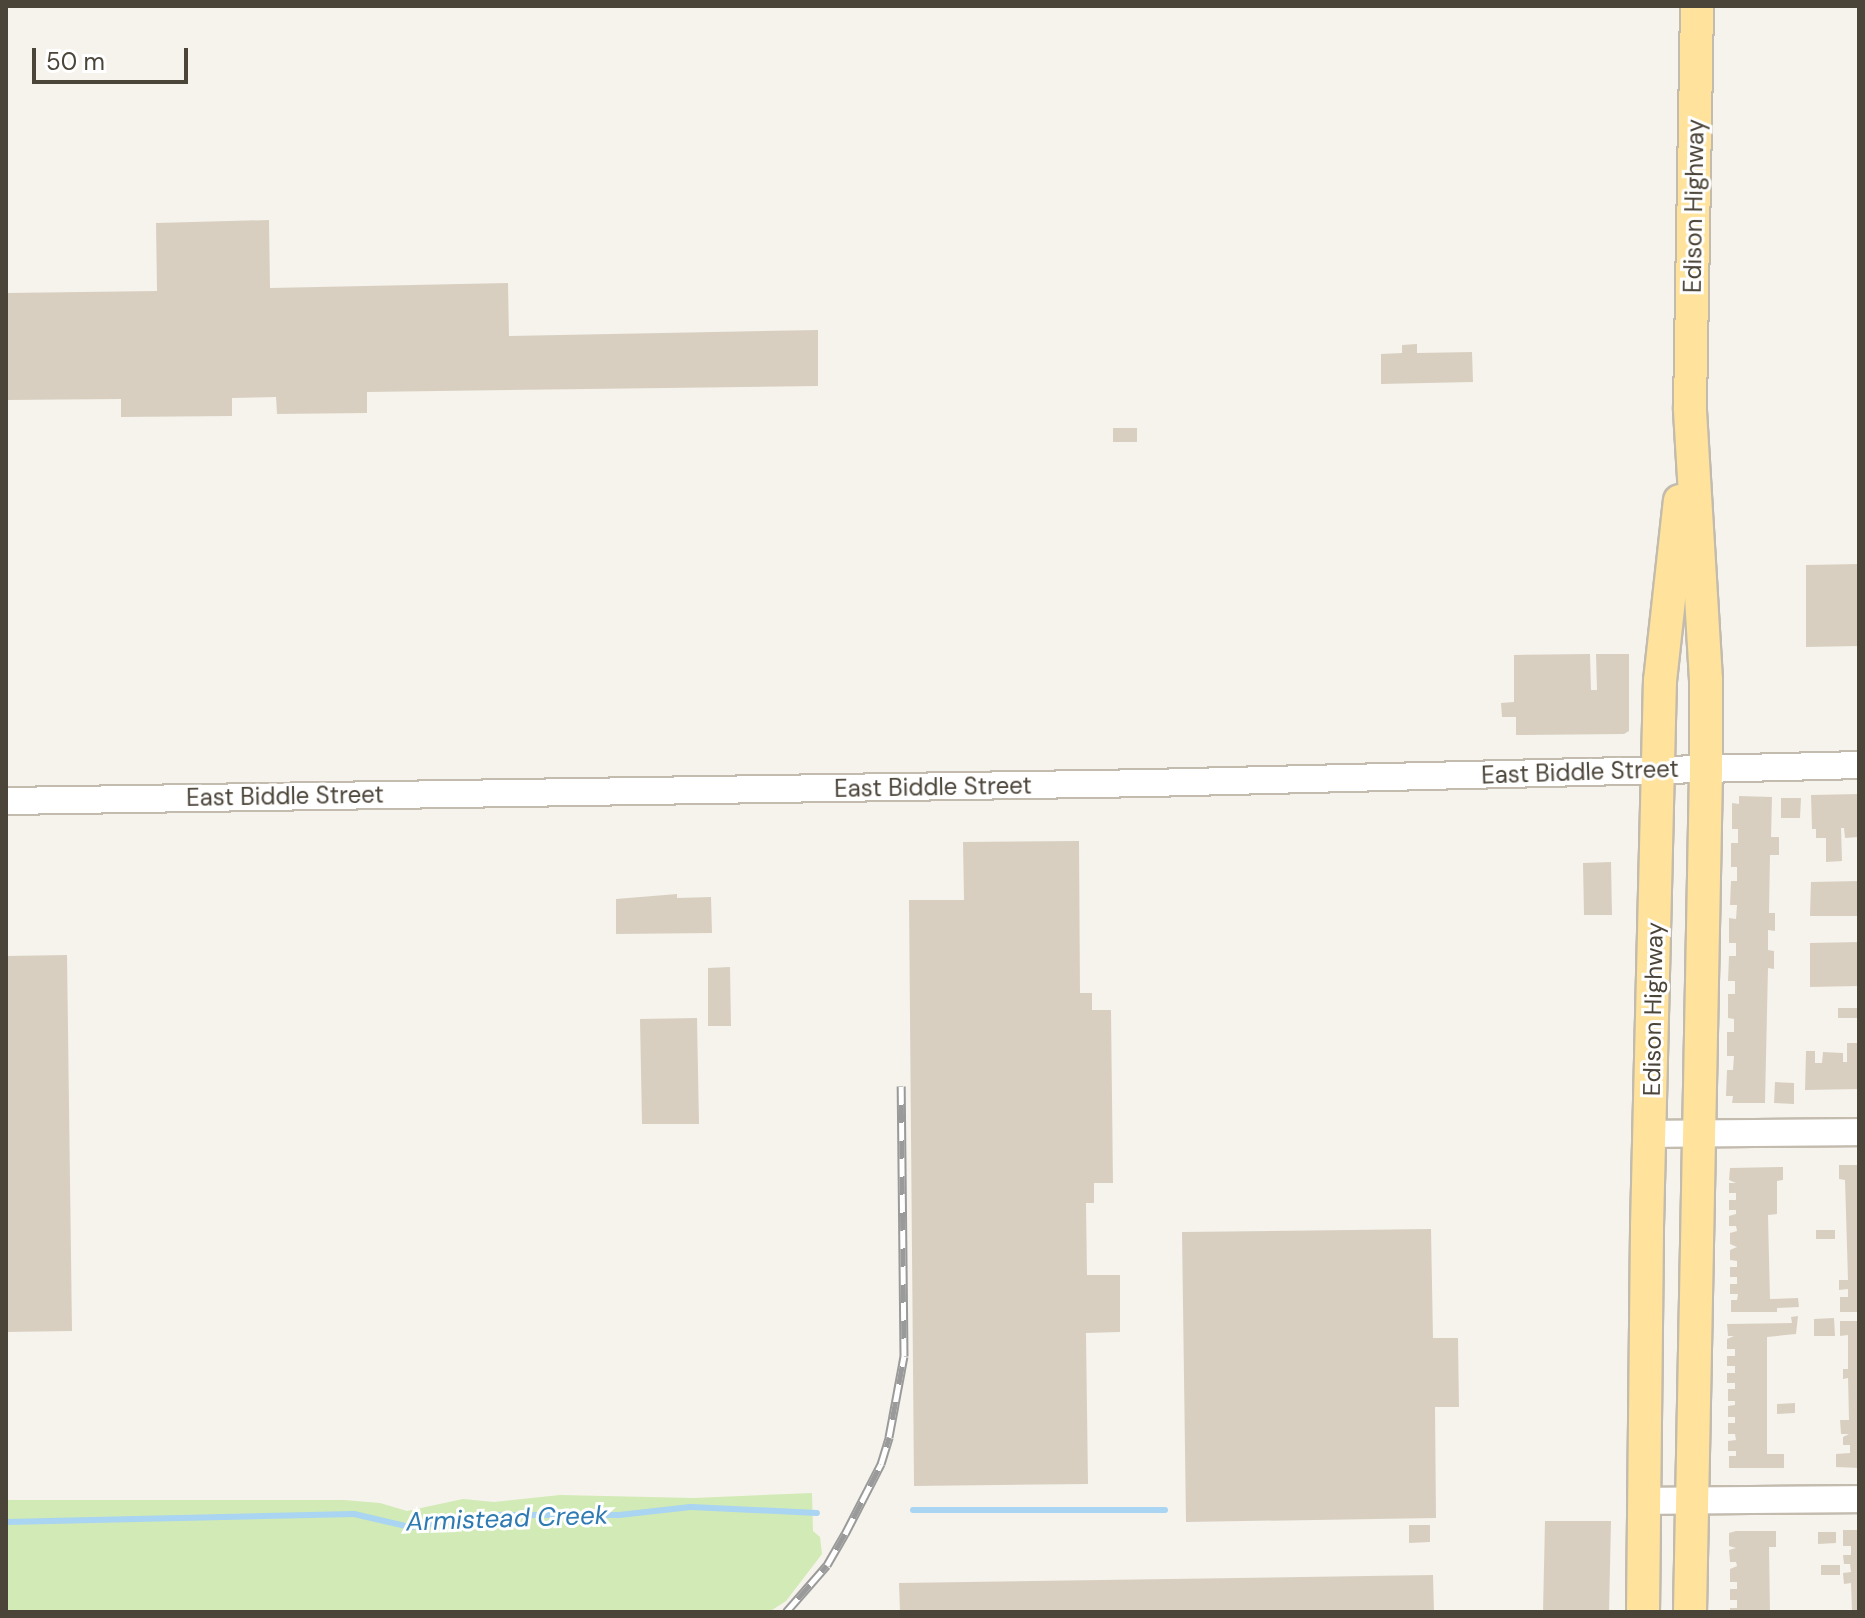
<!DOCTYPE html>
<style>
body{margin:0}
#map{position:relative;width:1865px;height:1618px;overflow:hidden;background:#f6f3ec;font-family:"DM Sans",sans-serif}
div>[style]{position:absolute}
.green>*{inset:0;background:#d2eab5}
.stream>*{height:6px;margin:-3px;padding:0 3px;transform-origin:3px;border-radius:3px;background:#a9d4f2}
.building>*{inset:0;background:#d8cfc1}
.roads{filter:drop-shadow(2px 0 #c2bbae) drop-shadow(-2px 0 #c2bbae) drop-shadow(0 2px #c2bbae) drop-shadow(0 -2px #c2bbae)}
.minor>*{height:26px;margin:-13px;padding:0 13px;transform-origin:13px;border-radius:13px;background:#fff}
.major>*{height:32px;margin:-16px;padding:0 16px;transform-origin:16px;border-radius:16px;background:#ffe39c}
.rail>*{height:9px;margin-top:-4.5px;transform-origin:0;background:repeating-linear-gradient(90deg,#fff 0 18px,#9a9a9a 0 36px);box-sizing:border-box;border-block:2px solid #9a9a9a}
span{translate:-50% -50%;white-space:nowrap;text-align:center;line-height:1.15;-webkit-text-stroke:6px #fff;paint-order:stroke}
.street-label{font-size:24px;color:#4b4439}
.water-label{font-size:26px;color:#2e7ab2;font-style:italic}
.frame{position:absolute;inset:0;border:8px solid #4b4439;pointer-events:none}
.scale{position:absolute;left:32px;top:48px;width:156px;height:36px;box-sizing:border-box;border:4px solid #4b4439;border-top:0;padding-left:10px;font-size:24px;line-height:28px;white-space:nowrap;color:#4b4439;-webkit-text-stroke:6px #fff;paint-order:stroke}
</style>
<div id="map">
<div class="green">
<i style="clip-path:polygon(812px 1493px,813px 1531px,820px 1537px,822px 1554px,786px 1601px,769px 1612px,6px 1612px,6px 1500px,344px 1500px,380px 1503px,407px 1511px,463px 1499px,494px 1502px,560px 1495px,694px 1498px)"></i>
</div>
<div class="stream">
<i style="left:913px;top:1510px;width:252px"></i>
<i style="left:6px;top:1522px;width:348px;rotate:-1.3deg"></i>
<i style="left:354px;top:1514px;width:57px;rotate:13.1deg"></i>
<i style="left:410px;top:1527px;width:88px;rotate:-7.9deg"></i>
<i style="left:497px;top:1515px;width:122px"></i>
<i style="left:619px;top:1515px;width:72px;rotate:-6.3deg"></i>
<i style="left:691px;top:1507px;width:126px;rotate:2.7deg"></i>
</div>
<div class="building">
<i style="clip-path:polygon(269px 220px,270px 288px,508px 283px,509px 336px,818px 330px,818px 386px,367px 392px,367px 413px,277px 414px,276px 397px,232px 398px,232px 416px,121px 417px,121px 399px,6px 400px,6px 293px,157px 291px,156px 223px)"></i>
<i style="clip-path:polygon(1417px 344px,1417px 353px,1472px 352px,1473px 382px,1381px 384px,1381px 354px,1402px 353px,1402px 345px)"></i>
<i style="clip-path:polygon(1113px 428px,1137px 428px,1137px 442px,1113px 442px)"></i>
<i style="clip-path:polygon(1859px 564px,1859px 646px,1806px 647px,1806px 565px)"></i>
<i style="clip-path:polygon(1590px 654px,1591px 690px,1597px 690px,1596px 654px,1629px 654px,1629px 731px,1624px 734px,1516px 735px,1516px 717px,1502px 717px,1501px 703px,1514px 702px,1514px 655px)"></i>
<i style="clip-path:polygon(1859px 794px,1859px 837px,1845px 838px,1844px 828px,1841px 828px,1842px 861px,1826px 862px,1826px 838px,1816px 838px,1816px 829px,1812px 829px,1811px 795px)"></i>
<i style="clip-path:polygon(1739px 796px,1772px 797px,1771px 837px,1779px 837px,1779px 855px,1770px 855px,1769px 913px,1775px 913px,1775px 931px,1768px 930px,1768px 950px,1774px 951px,1774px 969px,1768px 968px,1765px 1103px,1732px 1103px,1733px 1096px,1726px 1096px,1727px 1070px,1733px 1070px,1734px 1056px,1727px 1056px,1727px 1032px,1734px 1032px,1734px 1019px,1728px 1018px,1728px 994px,1735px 994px,1735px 981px,1728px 981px,1729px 956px,1736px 956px,1736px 943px,1729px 943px,1729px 918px,1736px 919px,1737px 905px,1730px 905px,1731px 881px,1737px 881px,1737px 867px,1731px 867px,1731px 843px,1738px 843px,1738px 829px,1732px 829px,1732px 803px,1739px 804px)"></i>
<i style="clip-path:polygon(1781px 798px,1801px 798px,1800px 818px,1781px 818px)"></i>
<i style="clip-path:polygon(1079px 841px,1080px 993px,1092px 993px,1092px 1010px,1111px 1010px,1113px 1183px,1094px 1183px,1094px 1203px,1086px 1203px,1087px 1275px,1120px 1275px,1120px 1332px,1086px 1333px,1088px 1484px,914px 1486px,909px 900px,964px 900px,963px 842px)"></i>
<i style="clip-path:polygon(1611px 862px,1612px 915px,1584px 915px,1583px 863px)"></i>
<i style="clip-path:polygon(1859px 881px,1859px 916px,1810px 916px,1811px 882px)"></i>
<i style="clip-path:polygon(677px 894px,677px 898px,711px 897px,712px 933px,616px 934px,616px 899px)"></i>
<i style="clip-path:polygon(1859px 942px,1859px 986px,1810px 987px,1810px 943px)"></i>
<i style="clip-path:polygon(67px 955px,72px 1331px,6px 1332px,6px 956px)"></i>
<i style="clip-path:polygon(730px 967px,731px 1026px,708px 1026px,708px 968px)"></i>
<i style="clip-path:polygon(1838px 1008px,1859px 1008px,1859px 1018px,1838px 1018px)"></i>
<i style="clip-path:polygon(697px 1018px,699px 1124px,642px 1124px,640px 1019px)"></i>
<i style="clip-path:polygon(1847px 1043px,1859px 1043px,1859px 1089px,1805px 1090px,1806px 1051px,1815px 1051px,1815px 1063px,1822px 1063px,1823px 1052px,1843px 1053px,1843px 1062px,1847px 1062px)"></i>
<i style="clip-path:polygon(1775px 1082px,1794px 1083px,1794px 1104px,1774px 1103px)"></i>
<i style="clip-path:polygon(1839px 1165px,1859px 1165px,1859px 1312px,1840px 1312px,1840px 1297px,1848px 1297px,1848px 1289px,1839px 1290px,1839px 1280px,1848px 1280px,1845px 1180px,1839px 1179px)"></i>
<i style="clip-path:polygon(1783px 1167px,1783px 1180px,1777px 1181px,1777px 1214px,1768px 1215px,1770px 1299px,1798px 1298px,1799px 1307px,1777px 1308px,1777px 1312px,1731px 1312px,1731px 1300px,1737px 1300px,1738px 1294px,1730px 1294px,1730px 1284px,1737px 1284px,1737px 1277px,1730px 1277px,1730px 1267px,1737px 1267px,1737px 1261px,1730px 1260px,1730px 1250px,1737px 1247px,1730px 1244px,1730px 1233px,1737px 1231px,1736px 1226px,1729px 1226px,1729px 1216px,1736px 1214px,1736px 1210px,1729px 1210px,1729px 1200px,1736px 1200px,1736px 1193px,1729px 1193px,1729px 1183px,1736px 1183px,1729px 1180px,1730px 1168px)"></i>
<i style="clip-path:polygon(1431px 1229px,1433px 1338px,1458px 1338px,1459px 1407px,1435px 1407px,1436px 1518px,1186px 1522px,1182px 1232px)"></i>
<i style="clip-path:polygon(1816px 1230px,1835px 1230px,1835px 1239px,1816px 1239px)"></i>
<i style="clip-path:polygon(1798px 1316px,1796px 1334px,1767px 1337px,1767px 1454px,1784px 1454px,1784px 1468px,1729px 1468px,1729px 1456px,1736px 1456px,1736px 1451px,1728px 1451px,1728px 1441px,1736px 1440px,1735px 1434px,1728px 1434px,1728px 1423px,1735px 1423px,1735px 1417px,1728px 1417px,1728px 1406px,1735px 1405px,1735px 1401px,1728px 1401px,1728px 1389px,1735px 1389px,1735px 1383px,1727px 1383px,1727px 1373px,1735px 1373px,1735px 1366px,1727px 1366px,1727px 1356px,1735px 1356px,1735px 1349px,1727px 1349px,1727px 1339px,1734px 1336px,1728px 1336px,1727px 1324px,1792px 1323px,1791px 1317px)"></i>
<i style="clip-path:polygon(1834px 1318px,1835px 1336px,1814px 1336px,1814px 1319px)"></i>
<i style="clip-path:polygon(1840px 1321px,1859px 1321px,1859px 1468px,1836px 1467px,1836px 1454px,1850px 1453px,1850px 1445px,1843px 1445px,1843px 1437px,1849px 1434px,1841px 1434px,1840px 1420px,1849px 1420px,1848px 1378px,1843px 1379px,1843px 1369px,1848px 1369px,1848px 1335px,1840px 1336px)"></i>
<i style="clip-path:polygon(1795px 1403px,1795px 1413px,1777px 1414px,1777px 1404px)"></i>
<i style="clip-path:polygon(1545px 1521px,1611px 1521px,1609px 1612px,1543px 1612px)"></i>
<i style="clip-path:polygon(1409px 1525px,1430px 1525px,1430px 1542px,1409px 1543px)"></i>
<i style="clip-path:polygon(1843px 1530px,1859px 1530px,1859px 1612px,1852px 1612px,1851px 1583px,1844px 1584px,1843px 1573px,1851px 1572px,1850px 1564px,1844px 1564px,1843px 1555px,1851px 1555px,1851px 1546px,1843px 1546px)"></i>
<i style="clip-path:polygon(1736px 1531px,1776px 1531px,1776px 1547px,1769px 1547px,1770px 1612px,1730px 1612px,1730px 1608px,1737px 1608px,1737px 1600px,1730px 1600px,1730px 1589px,1737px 1589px,1737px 1582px,1730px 1582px,1730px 1569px,1737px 1566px,1736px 1562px,1730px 1562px,1729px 1550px,1736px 1548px,1729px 1546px,1729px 1533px)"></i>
<i style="clip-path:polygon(1818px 1532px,1836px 1532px,1836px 1543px,1818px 1544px)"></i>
<i style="clip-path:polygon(1821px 1565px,1840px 1565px,1840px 1575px,1821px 1575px)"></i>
<i style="clip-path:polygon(1433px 1575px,1434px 1612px,900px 1612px,899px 1583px)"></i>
</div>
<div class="roads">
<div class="minor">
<i style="left:6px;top:801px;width:1144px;rotate:-0.9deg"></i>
<i style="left:1150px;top:783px;width:709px;rotate:-1.45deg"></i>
<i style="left:1649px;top:1134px;width:210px;rotate:-0.5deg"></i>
<i style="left:1643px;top:1501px;width:216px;rotate:-0.5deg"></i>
</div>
<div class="major">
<i style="left:1643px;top:1612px;width:385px;rotate:-89.4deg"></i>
<i style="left:1647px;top:1227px;width:546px;rotate:-88.64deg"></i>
<i style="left:1660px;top:681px;width:181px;rotate:-83.7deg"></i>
<i style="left:1690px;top:1612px;width:844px;rotate:-88.91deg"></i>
<i style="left:1706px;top:768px;width:88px;rotate:-90deg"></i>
<i style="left:1706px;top:680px;width:273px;rotate:-93.4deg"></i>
<i style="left:1690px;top:407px;width:401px;rotate:-89deg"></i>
</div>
</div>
<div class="rail">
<i style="left:786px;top:1612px;width:62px;rotate:-48.9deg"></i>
<i style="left:827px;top:1565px;width:36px;rotate:-60deg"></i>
<i style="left:845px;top:1534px;width:79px;rotate:-62.8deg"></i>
<i style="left:881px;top:1464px;width:28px;rotate:-73deg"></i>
<i style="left:889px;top:1437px;width:82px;rotate:-79.5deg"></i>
<i style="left:904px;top:1356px;width:270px;rotate:-90.6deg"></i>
</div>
<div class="street-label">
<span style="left:1694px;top:206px;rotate:-89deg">Edison Highway</span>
<span style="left:1580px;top:772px;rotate:-2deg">East Biddle Street</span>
<span style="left:933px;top:787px;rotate:-1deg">East Biddle Street</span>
<span style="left:285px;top:796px;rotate:-1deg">East Biddle Street</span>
<span style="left:1653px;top:1009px;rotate:-89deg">Edison Highway</span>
</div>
<div class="water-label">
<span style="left:507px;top:1519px;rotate:-2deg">Armistead Creek</span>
</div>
<div class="frame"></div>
<div class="scale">50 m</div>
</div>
